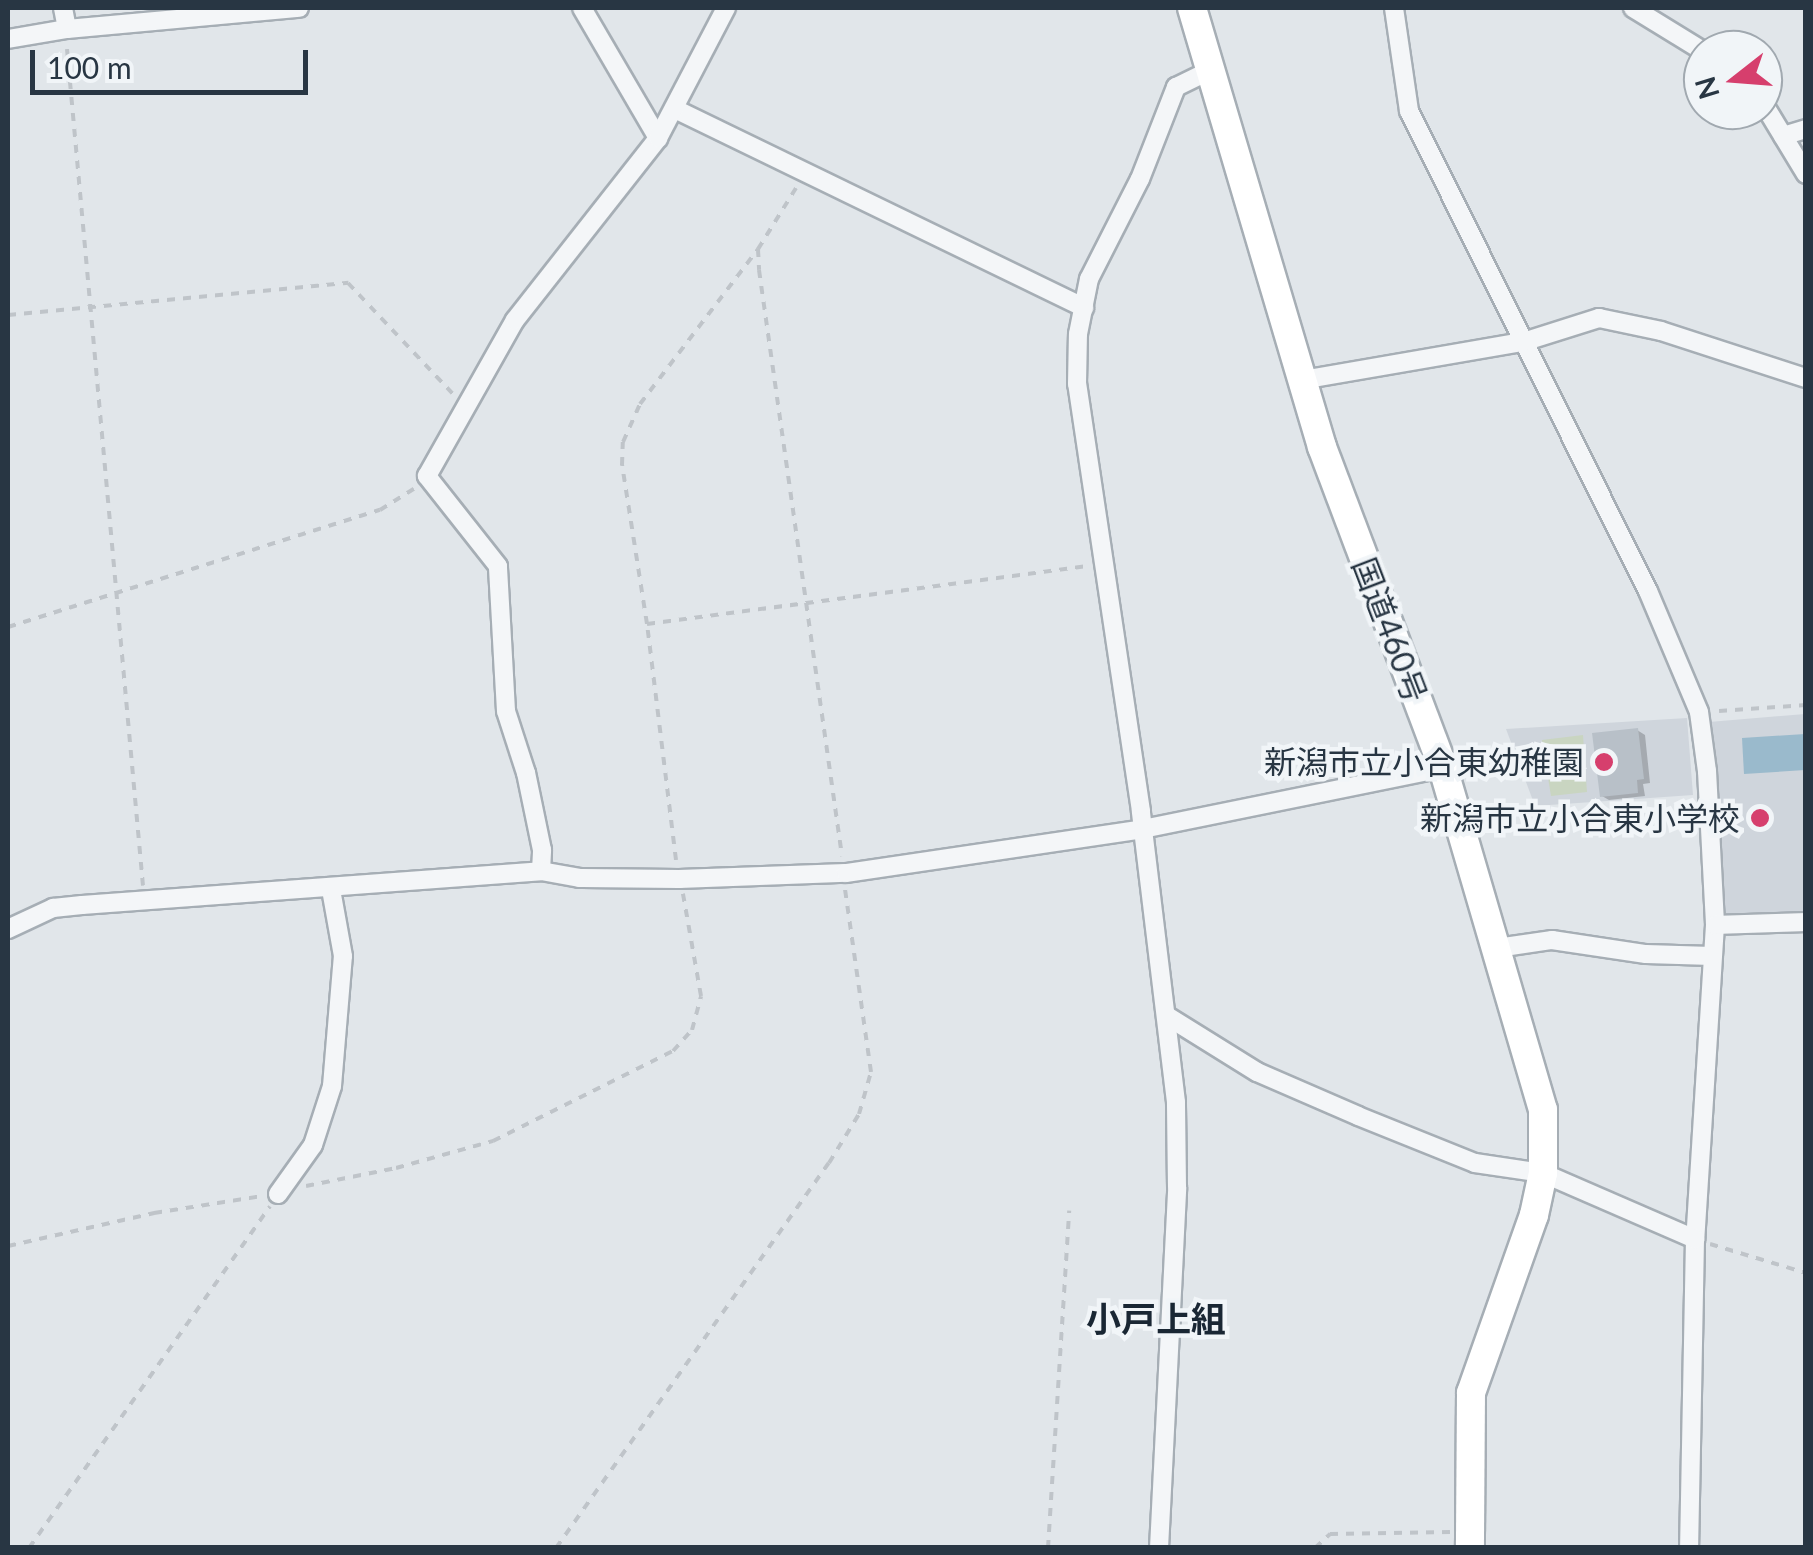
<!DOCTYPE html>
<meta charset="utf-8">
<style>
body{margin:0}
#map{position:relative;width:1813px;height:1555px;overflow:hidden;background:#e1e6ea;font-family:Lato,"Noto Sans JP",sans-serif}
div>[style]{position:absolute}
.built>*{inset:0;background:#cfd5dc}
.green>*{inset:0;background:#c9d5c1}
.water>*{inset:0;background:#9abacc}
.shadow>*{inset:0;background:#0003}
.building>*{inset:0;background:#b8c0c8}
.path>*{height:4px;margin-top:-2px;transform-origin:0;background:repeating-linear-gradient(90deg,#bfc4c9 0 8px,transparent 0 16px)}
.roads{filter:drop-shadow(2px 0 #a6aeb5) drop-shadow(-2px 0 #a6aeb5) drop-shadow(0 2px #a6aeb5) drop-shadow(0 -2px #a6aeb5)}
.minor>*{height:18px;margin:-9px;padding:0 9px;transform-origin:9px;border-radius:9px;background:#f4f6f8}
.highway>*{height:28px;margin:-14px;padding:0 14px;transform-origin:14px;border-radius:14px;background:#fff}
.dots>*{width:28px;height:28px;translate:-50% -50%;box-sizing:border-box;border:5px solid #f1f5f8;border-radius:50%}
span{translate:-50% -50%;white-space:nowrap;text-align:center;line-height:1.15;-webkit-text-stroke:9px #f1f5f8;paint-order:stroke}
.street-label{font-size:32px;color:#283643}
.poi-label{font-size:32px;color:#283643}
.right{translate:-100% -50%;text-align:right}
.neighbourhood-label{font-size:35px;color:#1a2734;font-weight:700}
.frame{position:absolute;inset:0;border:10px solid #283643;pointer-events:none}
.north{position:absolute;left:1683px;top:30px;width:100px;height:100px;box-sizing:border-box;background:#f1f5f8;border:2px solid #a1a9b0;border-radius:50%;rotate:253deg;font-size:28px;font-weight:700;line-height:40px;text-align:center;color:#283643}
.north::after{content:'';display:block;margin:auto;width:35px;height:45px;background:#d63f6d;clip-path:polygon(50% 0,100% 100%,50% 72%,0 100%)}
.scale{position:absolute;left:30px;top:50px;width:278px;height:45px;box-sizing:border-box;border:5px solid #283643;border-top:0;padding-left:12px;font-size:30px;line-height:35px;white-space:nowrap;color:#283643;-webkit-text-stroke:8px #f1f5f8;paint-order:stroke}
</style>
<div id="map">
<div class="built">
<i style="clip-path:polygon(1805px 714px,1805px 915px,1723px 920px,1709px 722px)"></i>
<i style="clip-path:polygon(1687px 718px,1693px 795px,1535px 806px,1506px 729px)"></i>
</div>
<div class="green">
<i style="clip-path:polygon(1583px 735px,1587px 792px,1551px 796px,1542px 740px)"></i>
</div>
<div class="water">
<i style="clip-path:polygon(1805px 734px,1805px 770px,1744px 774px,1742px 738px)"></i>
</div>
<div class="shadow">
<i style="clip-path:polygon(1637px 730px,1645px 735px,1650px 783px,1643px 784px,1645px 796px,1609px 800px,1602px 796px)"></i>
</div>
<div class="building">
<i style="clip-path:polygon(1638px 728px,1644px 779px,1637px 780px,1638px 793px,1600px 797px,1592px 733px)"></i>
</div>
<div class="path">
<i style="left:67px;top:49px;width:840px;rotate:84.81deg"></i>
<i style="left:796px;top:188px;width:72px;rotate:121.9deg"></i>
<i style="left:758px;top:249px;width:21px;rotate:87deg"></i>
<i style="left:759px;top:270px;width:592px;rotate:81.94deg"></i>
<i style="left:8px;top:315px;width:342px;rotate:-5.4deg"></i>
<i style="left:348px;top:283px;width:153px;rotate:46.6deg"></i>
<i style="left:647px;top:624px;width:446px;rotate:-7.5deg"></i>
<i style="left:8px;top:627px;width:390px;rotate:-17.5deg"></i>
<i style="left:380px;top:510px;width:40px;rotate:-32deg"></i>
<i style="left:1719px;top:711px;width:87px;rotate:-3.9deg"></i>
<i style="left:676px;top:860px;width:238px;rotate:-97deg"></i>
<i style="left:647px;top:624px;width:161px;rotate:-98.9deg"></i>
<i style="left:622px;top:465px;width:23px;rotate:-88deg"></i>
<i style="left:623px;top:442px;width:42px;rotate:-65.9deg"></i>
<i style="left:640px;top:404px;width:195px;rotate:-52.7deg"></i>
<i style="left:306px;top:1186px;width:92px;rotate:-11.3deg"></i>
<i style="left:396px;top:1168px;width:101px;rotate:-15.6deg"></i>
<i style="left:493px;top:1141px;width:201px;rotate:-26.6deg"></i>
<i style="left:673px;top:1051px;width:28px;rotate:-48deg"></i>
<i style="left:692px;top:1030px;width:35px;rotate:-75deg"></i>
<i style="left:701px;top:996px;width:104px;rotate:-100deg"></i>
<i style="left:1710px;top:1244px;width:100px;rotate:16.8deg"></i>
<i style="left:8px;top:1246px;width:150px;rotate:-12.7deg"></i>
<i style="left:154px;top:1213px;width:110px;rotate:-8.9deg"></i>
<i style="left:29px;top:1548px;width:418px;rotate:-54.8deg"></i>
<i style="left:556px;top:1548px;width:472px;rotate:-54.7deg"></i>
<i style="left:829px;top:1163px;width:57px;rotate:-58.5deg"></i>
<i style="left:859px;top:1114px;width:44px;rotate:-74.1deg"></i>
<i style="left:871px;top:1072px;width:184px;rotate:-98.1deg"></i>
<i style="left:1048px;top:1548px;width:338px;rotate:-86.4deg"></i>
<i style="left:1315px;top:1548px;width:21px;rotate:-43deg"></i>
<i style="left:1330px;top:1534px;width:120px;rotate:-1deg"></i>
</div>
<div class="roads">
<div class="minor">
<i style="left:63px;top:8px;width:21px;rotate:79deg"></i>
<i style="left:582px;top:8px;width:151px;rotate:59.7deg"></i>
<i style="left:1394px;top:8px;width:104px;rotate:81.7deg"></i>
<i style="left:1409px;top:111px;width:536px;rotate:63.53deg"></i>
<i style="left:1648px;top:591px;width:131px;rotate:67.1deg"></i>
<i style="left:1699px;top:712px;width:60px;rotate:82.3deg"></i>
<i style="left:1707px;top:771px;width:154px;rotate:87deg"></i>
<i style="left:1715px;top:925px;width:315px;rotate:93.6deg"></i>
<i style="left:1695px;top:1239px;width:309px;rotate:91.1deg"></i>
<i style="left:1633px;top:8px;width:82px;rotate:31.6deg"></i>
<i style="left:8px;top:39px;width:60px;rotate:-9.6deg"></i>
<i style="left:67px;top:29px;width:233px;rotate:-5.2deg"></i>
<i style="left:1763px;top:103px;width:83px;rotate:58.8deg"></i>
<i style="left:675px;top:109px;width:455px;rotate:25.9deg"></i>
<i style="left:1783px;top:136px;width:24px;rotate:-17deg"></i>
<i style="left:1302px;top:380px;width:224px;rotate:-9.8deg"></i>
<i style="left:1523px;top:342px;width:80px;rotate:-17.5deg"></i>
<i style="left:1599px;top:318px;width:63px;rotate:11.8deg"></i>
<i style="left:1661px;top:331px;width:152px;rotate:18deg"></i>
<i style="left:541px;top:871px;width:21px;rotate:-87deg"></i>
<i style="left:542px;top:850px;width:79px;rotate:-101.7deg"></i>
<i style="left:526px;top:773px;width:65px;rotate:-107.9deg"></i>
<i style="left:506px;top:711px;width:145px;rotate:-93.2deg"></i>
<i style="left:498px;top:566px;width:115px;rotate:-128.3deg"></i>
<i style="left:427px;top:476px;width:179px;rotate:-60.6deg"></i>
<i style="left:515px;top:320px;width:231px;rotate:-51.8deg"></i>
<i style="left:658px;top:138px;width:147px;rotate:-62.4deg"></i>
<i style="left:1715px;top:925px;width:91px;rotate:-1.9deg"></i>
<i style="left:8px;top:929px;width:50px;rotate:-25deg"></i>
<i style="left:53px;top:908px;width:29px;rotate:-6deg"></i>
<i style="left:82px;top:905px;width:460px;rotate:-4.2deg"></i>
<i style="left:541px;top:871px;width:39px;rotate:10deg"></i>
<i style="left:579px;top:878px;width:100px;rotate:0.6deg"></i>
<i style="left:679px;top:879px;width:167px;rotate:-2.1deg"></i>
<i style="left:846px;top:873px;width:300px;rotate:-8.4deg"></i>
<i style="left:1143px;top:829px;width:306px;rotate:-11.5deg"></i>
<i style="left:1497px;top:948px;width:56px;rotate:-8.3deg"></i>
<i style="left:1552px;top:940px;width:95px;rotate:8.5deg"></i>
<i style="left:1646px;top:954px;width:66px;rotate:1.7deg"></i>
<i style="left:1167px;top:1016px;width:106px;rotate:31.9deg"></i>
<i style="left:1257px;top:1072px;width:110px;rotate:23.5deg"></i>
<i style="left:1358px;top:1116px;width:126px;rotate:21.9deg"></i>
<i style="left:1475px;top:1163px;width:69px;rotate:8.4deg"></i>
<i style="left:1543px;top:1173px;width:166px;rotate:23.5deg"></i>
<i style="left:278px;top:1194px;width:60px;rotate:-54.5deg"></i>
<i style="left:313px;top:1145px;width:62px;rotate:-72.1deg"></i>
<i style="left:332px;top:1086px;width:130px;rotate:-85.2deg"></i>
<i style="left:343px;top:956px;width:68px;rotate:-100.2deg"></i>
<i style="left:1159px;top:1548px;width:361px;rotate:-87.1deg"></i>
<i style="left:1177px;top:1187px;width:85px;rotate:-90.7deg"></i>
<i style="left:1176px;top:1102px;width:293px;rotate:-96.9deg"></i>
<i style="left:1141px;top:811px;width:432px;rotate:-98.5deg"></i>
<i style="left:1077px;top:384px;width:50px;rotate:-88.9deg"></i>
<i style="left:1078px;top:334px;width:56px;rotate:-78.7deg"></i>
<i style="left:1089px;top:279px;width:112px;rotate:-63deg"></i>
<i style="left:1140px;top:179px;width:99px;rotate:-68.6deg"></i>
<i style="left:1176px;top:87px;width:37px;rotate:-26deg"></i>
</div>
<div class="highway">
<i style="left:1192px;top:8px;width:458px;rotate:73.5deg"></i>
<i style="left:1322px;top:447px;width:343px;rotate:69.3deg"></i>
<i style="left:1443px;top:768px;width:356px;rotate:73.7deg"></i>
<i style="left:1543px;top:1110px;width:63px;rotate:90deg"></i>
<i style="left:1543px;top:1173px;width:43px;rotate:102.1deg"></i>
<i style="left:1534px;top:1215px;width:189px;rotate:109.5deg"></i>
<i style="left:1471px;top:1393px;width:155px;rotate:90.4deg"></i>
</div>
</div>
<div class="dots">
<i style="left:1604px;top:762px;background:#d63f6d"></i>
<i style="left:1760px;top:818px;background:#d63f6d"></i>
</div>
<div class="street-label">
<span style="left:1390px;top:630px;rotate:69deg">国道460号</span>
</div>
<div class="poi-label">
<span class="right" style="left:1584px;top:762px">新潟市立小合東幼稚園</span>
<span class="right" style="left:1740px;top:818px">新潟市立小合東小学校</span>
</div>
<div class="neighbourhood-label">
<span style="left:1156px;top:1318px">小戸上組</span>
</div>
<div class="frame"></div>
<div class="north">N</div>
<div class="scale">100 m</div>
</div>
